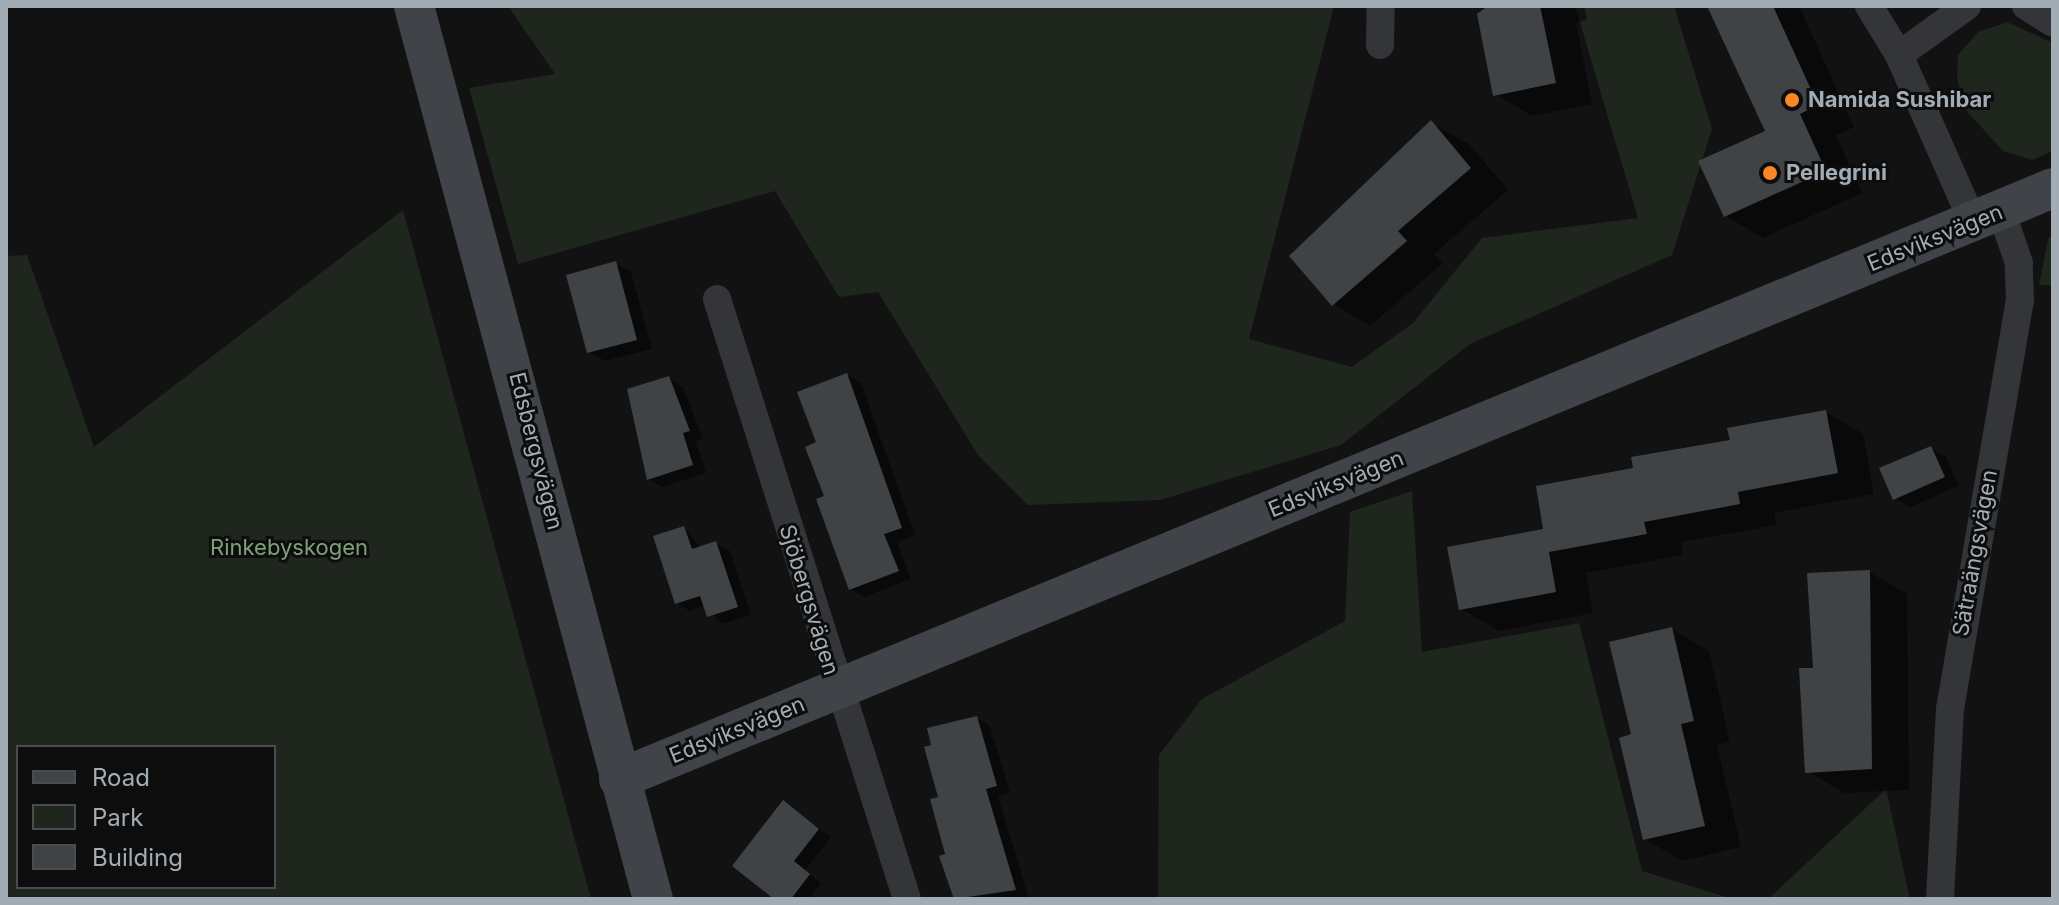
<!DOCTYPE html>
<meta charset="utf-8">
<style>
body{margin:0}
#map{position:relative;width:2059px;height:905px;overflow:hidden;background:#121213;font-family:Inter,sans-serif}
div>[style]{position:absolute}
.green>*{inset:0;background:#1e261e}
.shadow>*{inset:0;background:#0007}
.building>*{inset:0;background:#404346}
.street>*{height:28px;margin:-14px;padding:0 14px;transform-origin:14px;border-radius:14px;background:#333539}
.secondary>*{height:40px;margin:-20px;padding:0 20px;transform-origin:20px;border-radius:20px;background:#404449}
.dots>*{width:22px;height:22px;translate:-50% -50%;box-sizing:border-box;border:4px solid #0d0d0e;border-radius:50%}
span{translate:-50% -50%;white-space:nowrap;text-align:center;line-height:1.15;-webkit-text-stroke:6px #0d0d0e;paint-order:stroke}
.poi-label{font-size:22px;color:#a2acb5;font-weight:700}
.left{translate:0 -50%;text-align:left}
.street-label{font-size:22px;color:#a2acb5}
.park-label{font-size:22px;color:#7ea178}
.frame{position:absolute;inset:0;border:8px solid #a2acb5;pointer-events:none}
.legend{position:absolute;left:16px;top:745px;width:260px;height:144px;box-sizing:border-box;background:#0d0d0e;border:2px solid #494d51;margin:0;padding:10px 14px;list-style:none;font-size:24px;color:#a2acb5}
.legend li{display:flex;align-items:center;gap:16px;height:40px}
.legend b{width:40px;border:2px solid #494d51}
</style>
<div id="map">
<div class="green">
<i style="clip-path:polygon(508px 6px,1334px 6px,1249px 339px,1352px 367px,1413px 323px,1482px 238px,1638px 218px,1575px 6px,1674px 6px,1712px 129px,1672px 255px,1470px 344px,1341px 445px,1160px 500px,1028px 505px,978px 455px,878px 292px,839px 297px,775px 191px,518px 264px,469px 88px,555px 74px)"></i>
<i style="clip-path:polygon(2007px 22px,2053px 43px,2053px 151px,2032px 160px,2003px 151px,1965px 109px,1957px 78px,1958px 55px,1978px 32px)"></i>
<i style="clip-path:polygon(evenodd,403px 210px,591px 899px,6px 899px,6px 256px,27px 255px,94px 447px,403px 210px,274px 747px,274px 887px,18px 887px,18px 747px,274px 747px)"></i>
<i style="clip-path:polygon(2053px 234px,2053px 285px,2039px 285px,2048px 239px)"></i>
<i style="clip-path:polygon(1412px 491px,1422px 652px,1579px 623px,1642px 871px,1732px 899px,1158px 899px,1159px 755px,1202px 699px,1345px 621px,1350px 512px)"></i>
<i style="clip-path:polygon(1886px 789px,1910px 899px,1768px 899px)"></i>
</div>
<div class="shadow">
<i style="clip-path:polygon(1490px 6px,1584px 6px,1587px 20px,1576px 23px,1592px 104px,1532px 116px,1495px 94px)"></i>
<i style="clip-path:polygon(1710px 6px,1799px 6px,1854px 127px,1836px 135px,1862px 193px,1763px 238px,1726px 216px,1767px 132px)"></i>
<i style="clip-path:polygon(1431px 123px,1469px 144px,1508px 190px,1434px 254px,1443px 263px,1370px 326px,1333px 304px)"></i>
<i style="clip-path:polygon(615px 263px,631px 272px,652px 349px,605px 361px,589px 352px)"></i>
<i style="clip-path:polygon(847px 375px,861px 383px,915px 535px,897px 542px,911px 579px,864px 597px,850px 589px,819px 444px)"></i>
<i style="clip-path:polygon(669px 378px,683px 387px,703px 439px,696px 441px,706px 473px,663px 487px,648px 479px)"></i>
<i style="clip-path:polygon(1826px 412px,1863px 434px,1874px 494px,1774px 513px,1777px 525px,1681px 542px,1683px 555px,1586px 573px,1593px 613px,1499px 631px,1461px 609px,1546px 531px,1636px 470px)"></i>
<i style="clip-path:polygon(1931px 448px,1946px 457px,1959px 486px,1910px 507px,1895px 498px)"></i>
<i style="clip-path:polygon(684px 528px,701px 548px,716px 543px,730px 551px,751px 615px,722px 624px,705px 605px,690px 611px,676px 603px)"></i>
<i style="clip-path:polygon(1869px 572px,1907px 594px,1909px 790px,1844px 793px,1807px 771px,1815px 670px)"></i>
<i style="clip-path:polygon(1672px 629px,1709px 651px,1730px 742px,1717px 745px,1741px 847px,1682px 861px,1645px 839px,1634px 736px)"></i>
<i style="clip-path:polygon(977px 718px,990px 726px,1010px 793px,998px 796px,1029px 899px,955px 899px,942px 857px,948px 855px,940px 799px)"></i>
<i style="clip-path:polygon(784px 803px,831px 837px,805px 870px,821px 883px,809px 899px,777px 899px)"></i>
</div>
<div class="building">
<i style="clip-path:polygon(1488px 6px,1540px 6px,1556px 83px,1493px 96px,1477px 14px)"></i>
<i style="clip-path:polygon(1707px 6px,1773px 6px,1818px 105px,1800px 114px,1826px 171px,1724px 217px,1698px 161px,1765px 131px)"></i>
<i style="clip-path:polygon(1431px 120px,1471px 168px,1398px 231px,1407px 241px,1332px 306px,1289px 256px)"></i>
<i style="clip-path:polygon(616px 261px,637px 340px,587px 353px,566px 275px)"></i>
<i style="clip-path:polygon(847px 373px,902px 528px,884px 534px,899px 571px,849px 590px,816px 499px,824px 496px,805px 447px,816px 442px,797px 392px)"></i>
<i style="clip-path:polygon(669px 376px,690px 431px,683px 433px,693px 465px,647px 480px,627px 389px)"></i>
<i style="clip-path:polygon(1826px 410px,1838px 473px,1738px 492px,1740px 504px,1644px 522px,1647px 534px,1549px 552px,1556px 592px,1459px 610px,1447px 547px,1543px 529px,1536px 486px,1633px 468px,1631px 457px,1730px 440px,1727px 428px)"></i>
<i style="clip-path:polygon(1931px 446px,1945px 477px,1893px 500px,1879px 468px)"></i>
<i style="clip-path:polygon(684px 526px,692px 549px,716px 541px,738px 607px,707px 617px,700px 596px,675px 604px,653px 536px)"></i>
<i style="clip-path:polygon(1870px 570px,1872px 769px,1805px 773px,1799px 668px,1813px 668px,1807px 573px)"></i>
<i style="clip-path:polygon(1672px 627px,1694px 721px,1681px 724px,1705px 826px,1643px 840px,1619px 738px,1631px 734px,1609px 642px)"></i>
<i style="clip-path:polygon(977px 716px,997px 786px,986px 789px,1016px 890px,954px 899px,939px 856px,945px 854px,930px 799px,938px 797px,924px 747px,931px 745px,927px 728px)"></i>
<i style="clip-path:polygon(783px 800px,819px 829px,794px 861px,810px 874px,791px 899px,774px 899px,732px 866px)"></i>
</div>
<div class="street">
<i style="left:1869px;top:6px;width:57px;rotate:58.5deg"></i>
<i style="left:1899px;top:55px;width:183px;rotate:66.1deg"></i>
<i style="left:2026px;top:6px;width:32px;rotate:32deg"></i>
<i style="left:1380px;top:45px;width:39px;rotate:-89deg"></i>
<i style="left:1899px;top:55px;width:84px;rotate:-35.8deg"></i>
<i style="left:717px;top:299px;width:629px;rotate:72.43deg"></i>
<i style="left:1940px;top:899px;width:190px;rotate:-87deg"></i>
<i style="left:1950px;top:709px;width:414px;rotate:-80.3deg"></i>
<i style="left:2020px;top:301px;width:38px;rotate:-92deg"></i>
<i style="left:2019px;top:263px;width:55px;rotate:-109.1deg"></i>
</div>
<div class="secondary">
<i style="left:414px;top:6px;width:924px;rotate:75.02deg"></i>
<i style="left:619px;top:779px;width:1551px;rotate:-22.4deg"></i>
</div>
<div class="dots">
<i style="left:1792px;top:100px;background:#fb8623"></i>
<i style="left:1770px;top:173px;background:#fb8623"></i>
</div>
<div class="poi-label">
<span class="left" style="left:1808px;top:100px">Namida Sushibar</span>
<span class="left" style="left:1786px;top:173px">Pellegrini</span>
</div>
<div class="street-label">
<span style="left:1935px;top:238px;rotate:-22deg">Edsviksvägen</span>
<span style="left:536px;top:451px;rotate:76deg">Edsbergsvägen</span>
<span style="left:1336px;top:484px;rotate:-22deg">Edsviksvägen</span>
<span style="left:1975px;top:553px;rotate:-80deg">Sätraängsvägen</span>
<span style="left:809px;top:600px;rotate:73deg">Sjöbergsvägen</span>
<span style="left:737px;top:730px;rotate:-22deg">Edsviksvägen</span>
</div>
<div class="park-label">
<span style="left:289px;top:548px">Rinkebyskogen</span>
</div>
<div class="frame"></div>
<ul class="legend">
<li><b style="height:10px;background:#404449"></b>Road</li>
<li><b style="height:22px;background:#1e261e"></b>Park</li>
<li><b style="height:22px;background:#404346"></b>Building</li>
</ul>
</div>
